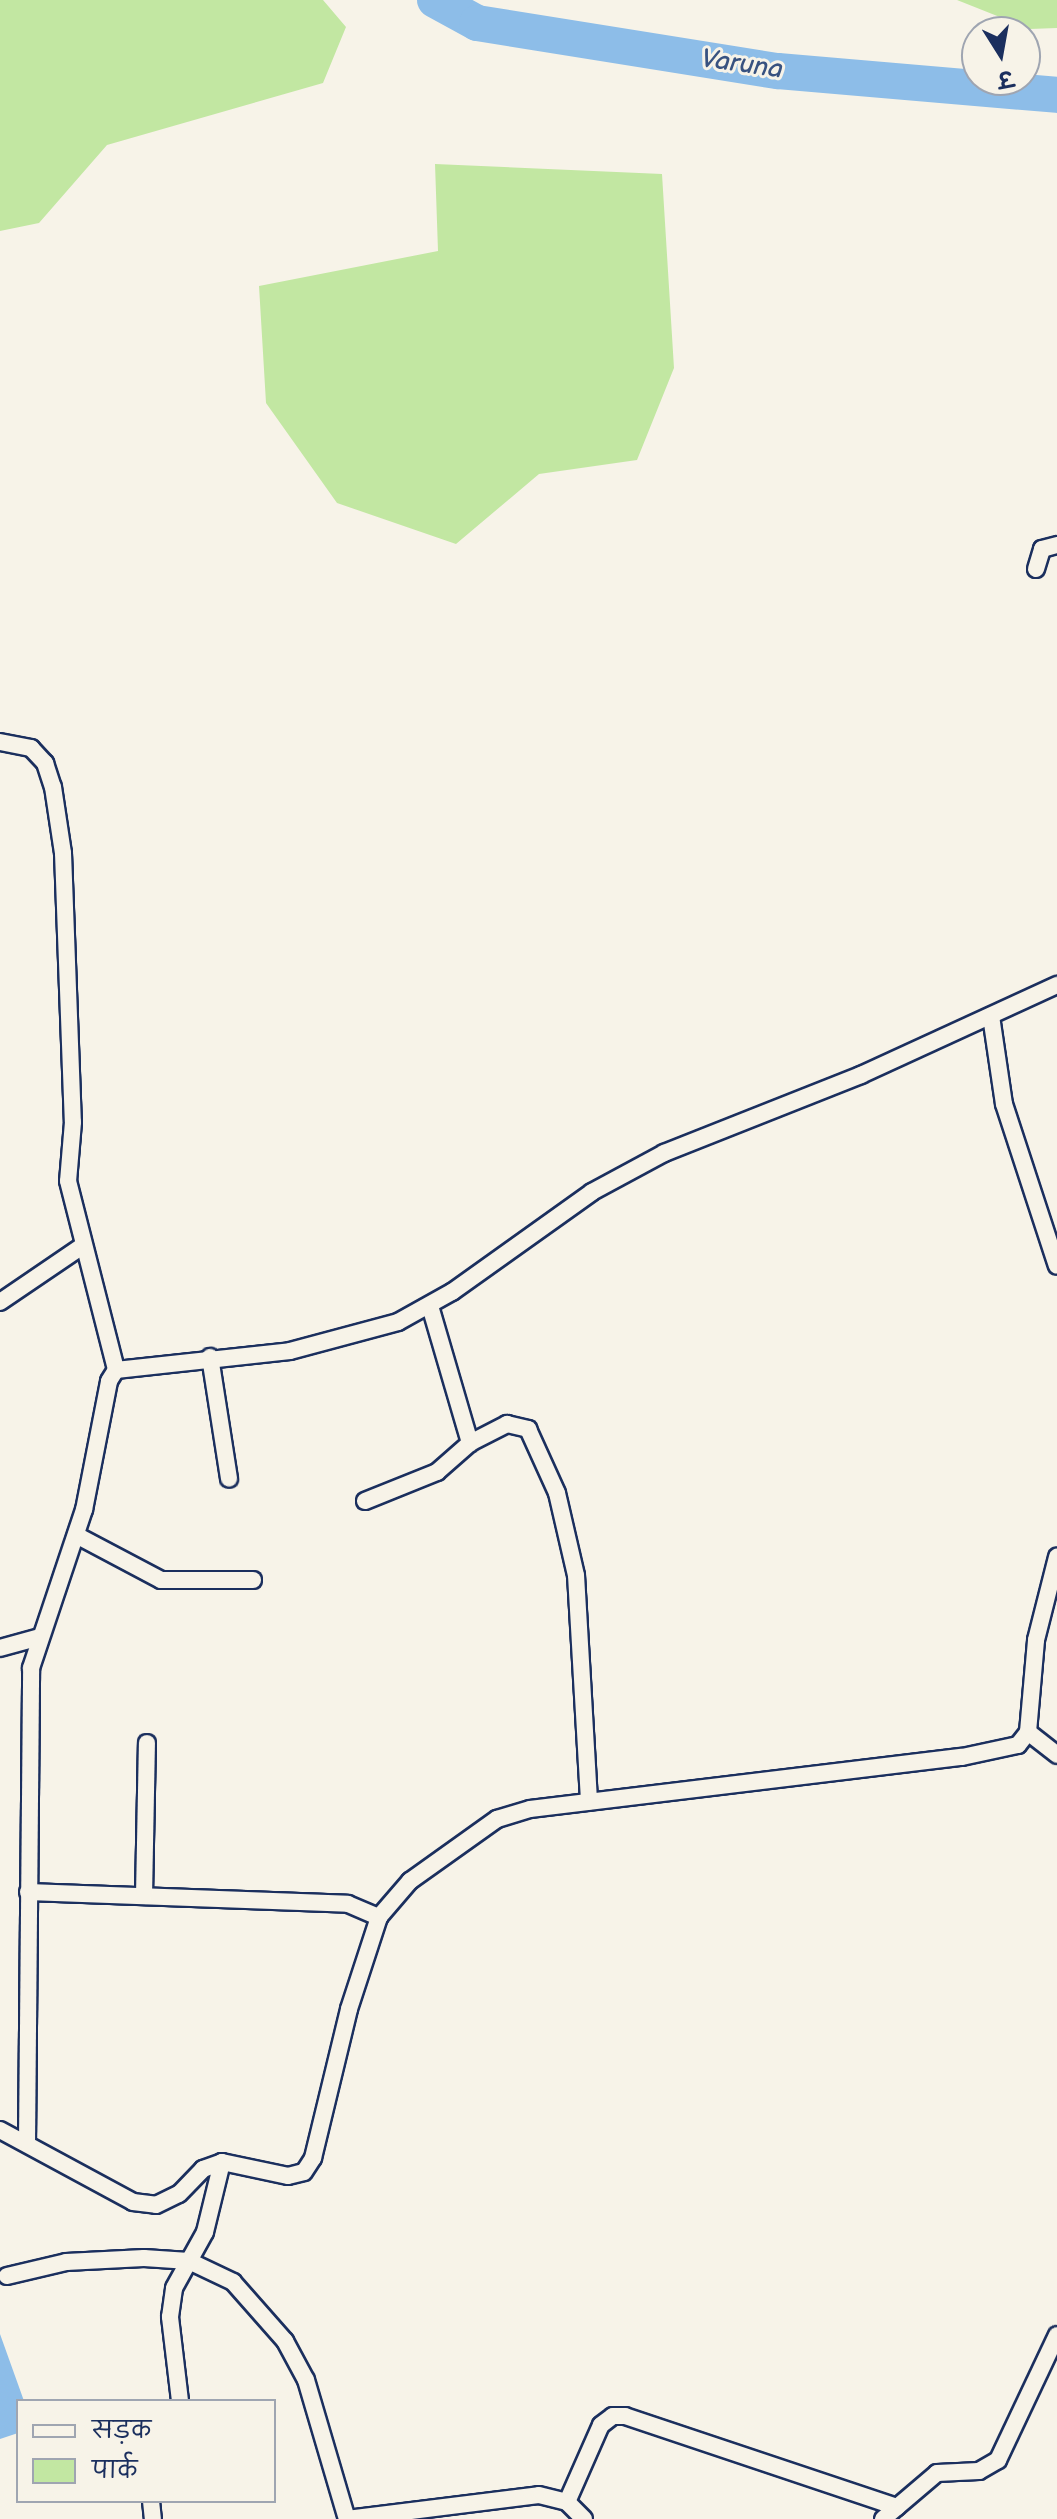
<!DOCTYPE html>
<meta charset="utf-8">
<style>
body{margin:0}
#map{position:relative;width:1057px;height:2519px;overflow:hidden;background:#f7f3e8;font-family:"Balsamiq Sans","Playpen Sans Deva",sans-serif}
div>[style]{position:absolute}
.green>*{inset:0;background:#c2e7a2}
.water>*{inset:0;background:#8dbde8}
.river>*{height:36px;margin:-18px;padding:0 18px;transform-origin:18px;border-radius:18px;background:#8dbde8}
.roads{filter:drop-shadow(2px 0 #1b2f5e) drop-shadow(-2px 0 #1b2f5e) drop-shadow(0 2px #1b2f5e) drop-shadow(0 -2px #1b2f5e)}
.minor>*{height:16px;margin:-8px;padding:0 8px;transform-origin:8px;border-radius:8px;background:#f7f3e8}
span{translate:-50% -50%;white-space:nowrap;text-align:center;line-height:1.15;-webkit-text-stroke:6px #f7f3e8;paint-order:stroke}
.water-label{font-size:26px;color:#385280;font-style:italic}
.legend{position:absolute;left:16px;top:2399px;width:260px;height:104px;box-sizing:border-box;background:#f7f3e8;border:2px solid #9fa5b1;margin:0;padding:10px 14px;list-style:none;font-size:24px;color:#1b2f5e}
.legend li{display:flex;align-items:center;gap:16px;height:40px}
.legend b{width:40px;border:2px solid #9fa5b1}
.north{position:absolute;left:961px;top:16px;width:80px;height:80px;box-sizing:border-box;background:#f7f3e8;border:2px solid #9fa5b1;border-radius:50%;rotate:169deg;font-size:22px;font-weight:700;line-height:32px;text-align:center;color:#1b2f5e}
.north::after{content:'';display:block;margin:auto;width:28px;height:36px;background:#1b2f5e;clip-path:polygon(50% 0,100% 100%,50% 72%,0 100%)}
</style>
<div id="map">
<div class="green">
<i style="clip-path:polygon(0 0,323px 0,346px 27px,323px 83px,107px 145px,39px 223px,0 231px)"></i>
<i style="clip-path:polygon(957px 0,1057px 0,1057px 28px,1030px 29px)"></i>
<i style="clip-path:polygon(435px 164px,662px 174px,674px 368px,637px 460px,539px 474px,456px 544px,337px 503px,266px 403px,259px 286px,438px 251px)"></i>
</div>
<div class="water">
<i style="clip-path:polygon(0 2334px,24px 2401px,18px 2401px,18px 2433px,0 2439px)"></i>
</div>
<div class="river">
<i style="left:435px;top:0;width:48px;rotate:28.7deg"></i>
<i style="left:477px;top:23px;width:305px;rotate:9.1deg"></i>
<i style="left:778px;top:71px;width:280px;rotate:4.9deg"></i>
</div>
<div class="roads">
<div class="minor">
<i style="left:1036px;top:569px;width:21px;rotate:-73deg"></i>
<i style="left:1042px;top:549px;width:16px;rotate:-15deg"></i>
<i style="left:0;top:742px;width:32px;rotate:11deg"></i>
<i style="left:31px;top:748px;width:21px;rotate:47deg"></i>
<i style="left:45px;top:763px;width:25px;rotate:72deg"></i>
<i style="left:53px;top:787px;width:67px;rotate:81.4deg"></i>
<i style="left:63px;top:853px;width:269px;rotate:87.9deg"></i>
<i style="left:73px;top:1122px;width:59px;rotate:94.8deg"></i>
<i style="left:68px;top:1181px;width:195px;rotate:75.7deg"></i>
<i style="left:991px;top:1016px;width:89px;rotate:81.6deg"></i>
<i style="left:1004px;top:1104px;width:170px;rotate:71.9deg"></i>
<i style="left:0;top:1302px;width:98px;rotate:-34.2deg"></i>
<i style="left:430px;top:1306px;width:143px;rotate:73.7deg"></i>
<i style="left:210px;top:1357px;width:123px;rotate:81.1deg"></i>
<i style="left:365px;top:1501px;width:78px;rotate:-21.9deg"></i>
<i style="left:437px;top:1472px;width:44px;rotate:-41.3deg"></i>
<i style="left:470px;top:1443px;width:42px;rotate:-27.2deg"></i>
<i style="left:507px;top:1424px;width:22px;rotate:13deg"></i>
<i style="left:528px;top:1429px;width:70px;rotate:65.6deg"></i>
<i style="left:557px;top:1493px;width:84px;rotate:77deg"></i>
<i style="left:576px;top:1575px;width:227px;rotate:86.7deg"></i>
<i style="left:76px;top:1535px;width:96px;rotate:27.9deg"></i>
<i style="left:161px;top:1580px;width:92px"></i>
<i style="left:0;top:1648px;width:41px;rotate:-15.4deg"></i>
<i style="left:1028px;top:1732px;width:37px;rotate:38deg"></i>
<i style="left:28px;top:1892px;width:320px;rotate:2.1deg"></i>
<i style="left:348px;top:1904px;width:34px;rotate:23deg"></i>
<i style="left:144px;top:1896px;width:153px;rotate:-88.9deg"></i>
<i style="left:0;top:2130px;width:151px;rotate:28.4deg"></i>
<i style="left:133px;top:2202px;width:23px;rotate:7deg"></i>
<i style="left:156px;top:2205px;width:25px;rotate:-26deg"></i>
<i style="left:179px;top:2194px;width:35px;rotate:-46deg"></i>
<i style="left:203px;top:2169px;width:20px;rotate:-20deg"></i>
<i style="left:222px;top:2162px;width:67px;rotate:12deg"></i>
<i style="left:288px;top:2176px;width:16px;rotate:-14deg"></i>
<i style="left:304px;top:2172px;width:17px;rotate:-57deg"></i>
<i style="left:313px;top:2158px;width:153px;rotate:-76.4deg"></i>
<i style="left:349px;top:2009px;width:97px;rotate:-71.9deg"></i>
<i style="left:379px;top:1917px;width:48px;rotate:-49.3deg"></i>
<i style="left:410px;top:1881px;width:107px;rotate:-35.5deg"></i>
<i style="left:497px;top:1819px;width:34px;rotate:-17deg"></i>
<i style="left:530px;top:1809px;width:435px;rotate:-6.9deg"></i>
<i style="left:962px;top:1757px;width:57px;rotate:-12.1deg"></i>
<i style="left:1018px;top:1745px;width:16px;rotate:-52deg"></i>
<i style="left:1028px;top:1732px;width:92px;rotate:-85deg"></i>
<i style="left:1036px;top:1640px;width:86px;rotate:-75.8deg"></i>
<i style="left:27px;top:2143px;width:475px;rotate:-89.5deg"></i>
<i style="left:31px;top:1668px;width:167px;rotate:-71.5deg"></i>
<i style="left:84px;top:1510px;width:131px;rotate:-79deg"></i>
<i style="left:109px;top:1381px;width:13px;rotate:-58deg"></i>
<i style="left:116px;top:1370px;width:175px;rotate:-6.2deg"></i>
<i style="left:290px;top:1351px;width:112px;rotate:-15deg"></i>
<i style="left:398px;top:1322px;width:62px;rotate:-29.1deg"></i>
<i style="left:452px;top:1292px;width:172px;rotate:-35.5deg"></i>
<i style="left:592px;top:1192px;width:82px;rotate:-28.4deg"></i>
<i style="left:664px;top:1153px;width:212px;rotate:-21.6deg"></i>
<i style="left:861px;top:1075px;width:216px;rotate:-24.7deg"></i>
<i style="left:7px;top:2276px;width:61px;rotate:-13.3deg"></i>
<i style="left:66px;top:2262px;width:78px;rotate:-2.9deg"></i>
<i style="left:144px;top:2258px;width:45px;rotate:3.8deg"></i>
<i style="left:189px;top:2261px;width:49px;rotate:25.5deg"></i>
<i style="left:233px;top:2282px;width:79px;rotate:48.6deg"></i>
<i style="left:285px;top:2341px;width:44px;rotate:61.7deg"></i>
<i style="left:306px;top:2380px;width:145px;rotate:73.6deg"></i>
<i style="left:180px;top:2401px;width:85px;rotate:-96.8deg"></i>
<i style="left:170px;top:2317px;width:29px;rotate:-82deg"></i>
<i style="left:174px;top:2288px;width:64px;rotate:-61deg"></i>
<i style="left:205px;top:2232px;width:72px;rotate:-76.3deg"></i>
<i style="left:151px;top:2501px;width:18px;rotate:84deg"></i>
<i style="left:567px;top:2502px;width:84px;rotate:-66.2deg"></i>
<i style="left:601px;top:2425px;width:15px;rotate:-37deg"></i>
<i style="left:613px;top:2416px;width:12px"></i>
<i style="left:625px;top:2416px;width:287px;rotate:18.5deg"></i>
<i style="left:347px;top:2519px;width:193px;rotate:-7.1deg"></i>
<i style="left:539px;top:2495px;width:29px;rotate:14deg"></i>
<i style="left:567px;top:2502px;width:24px;rotate:45deg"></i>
<i style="left:883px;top:2519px;width:71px;rotate:-40.4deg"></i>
<i style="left:937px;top:2473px;width:42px;rotate:-2.7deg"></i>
<i style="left:979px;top:2471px;width:22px;rotate:-30deg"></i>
<i style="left:998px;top:2460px;width:138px;rotate:-64.7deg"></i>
</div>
</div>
<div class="water-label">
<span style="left:742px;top:65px;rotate:8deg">Varuna</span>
</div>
<ul class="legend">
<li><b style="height:10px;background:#f7f3e8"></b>सड़क</li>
<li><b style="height:22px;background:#c2e7a2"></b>पार्क</li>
</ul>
<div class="north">उ</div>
</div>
